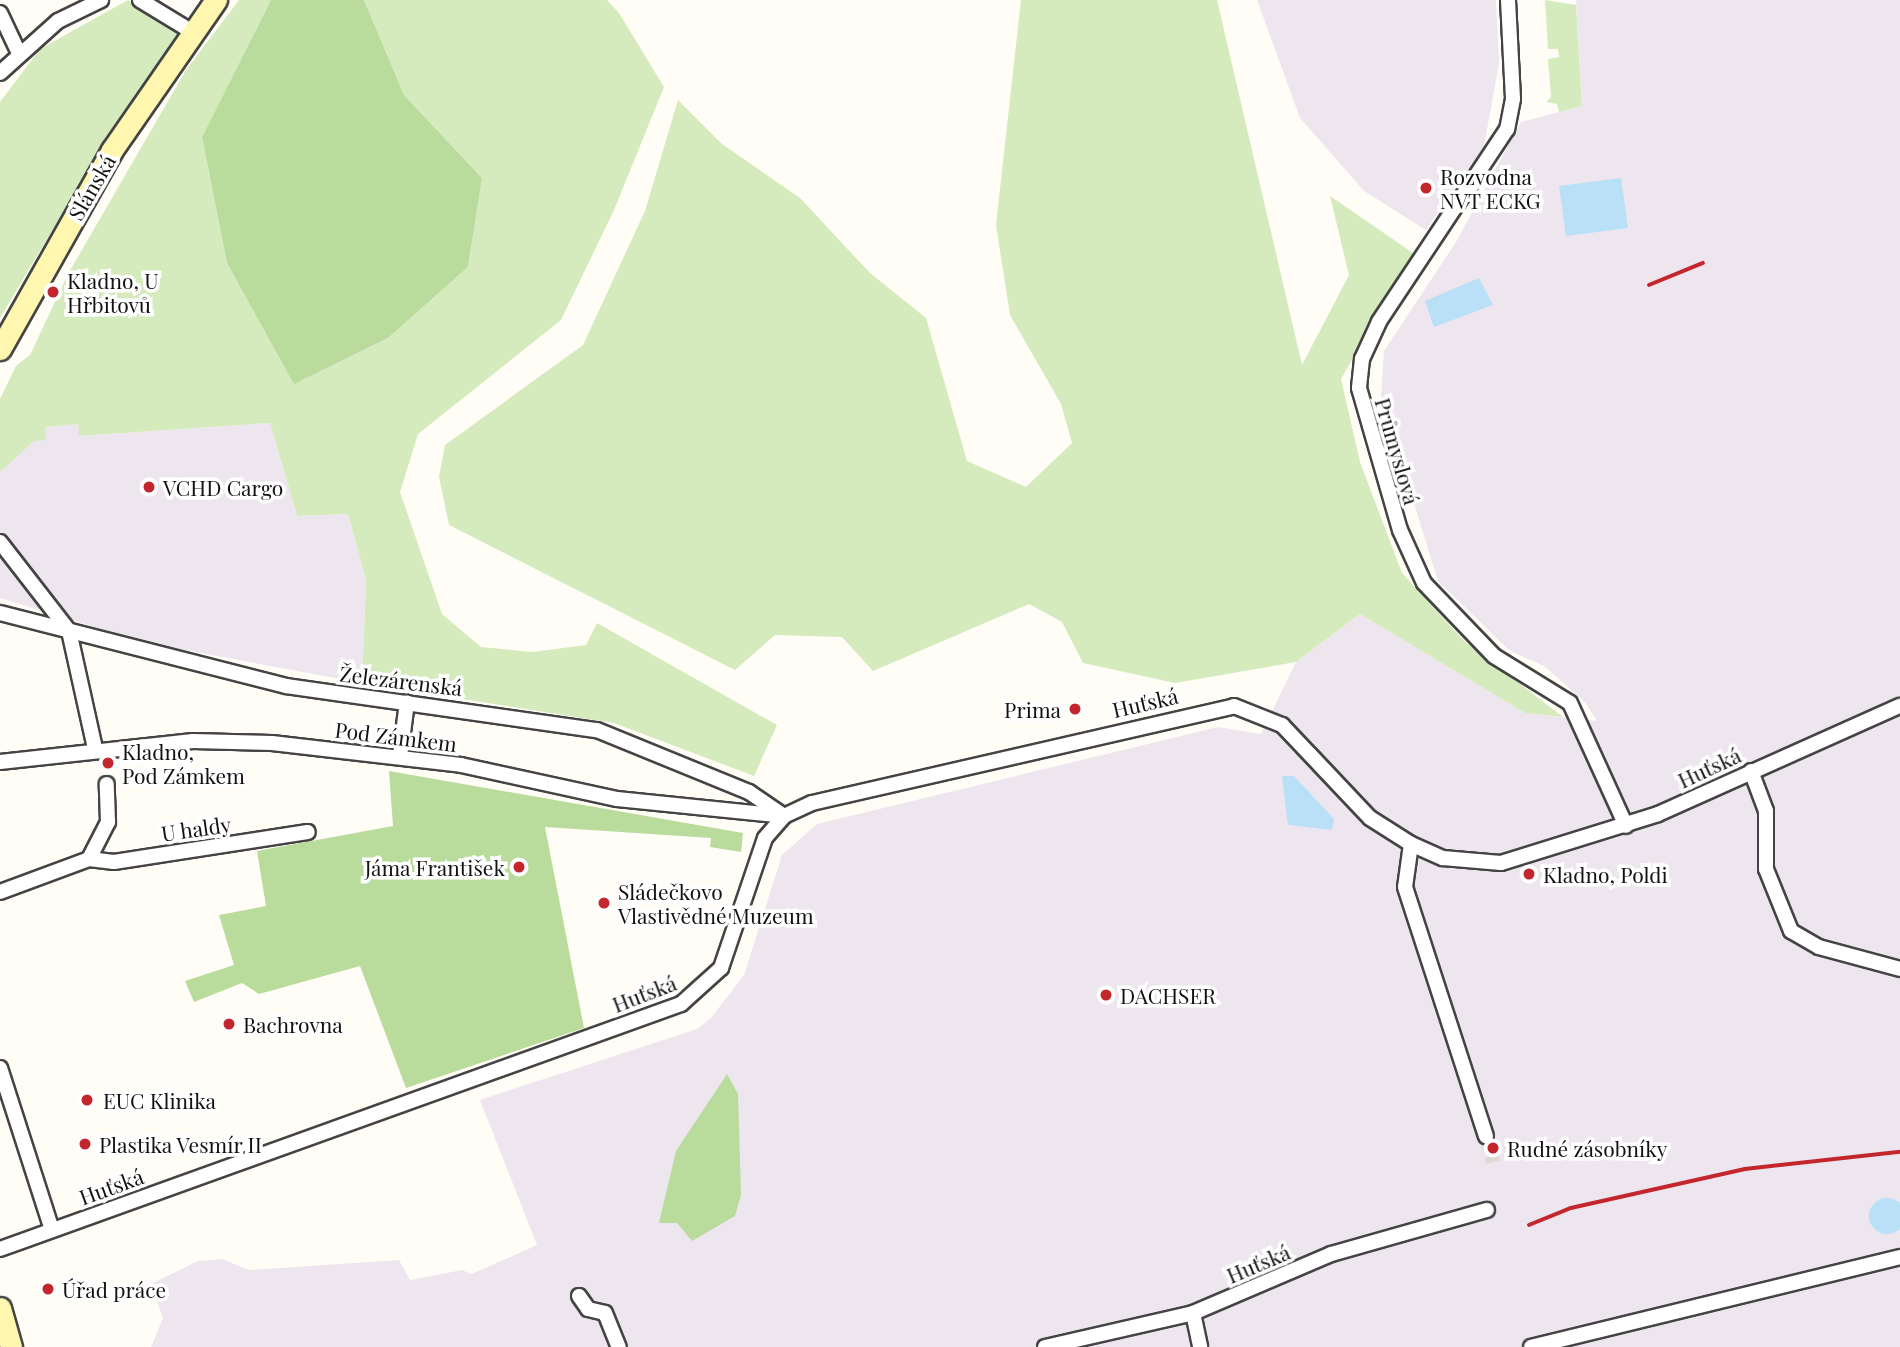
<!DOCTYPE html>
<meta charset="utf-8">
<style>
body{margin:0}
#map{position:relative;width:1900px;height:1347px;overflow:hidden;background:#fffdf5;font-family:"Playfair Display",serif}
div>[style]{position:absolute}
.industrial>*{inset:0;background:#eee6ef}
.green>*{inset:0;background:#d5ebbd}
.forest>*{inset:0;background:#b9dc9c}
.water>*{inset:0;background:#b9e0f7}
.round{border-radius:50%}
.minor-tunnel>*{height:14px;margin-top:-7px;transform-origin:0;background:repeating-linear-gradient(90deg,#dbdad3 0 14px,transparent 0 21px)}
.roads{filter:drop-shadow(2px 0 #444) drop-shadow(-2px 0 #444) drop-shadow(0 2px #444) drop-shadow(0 -2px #444)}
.minor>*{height:14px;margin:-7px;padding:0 7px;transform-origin:7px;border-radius:7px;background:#fff}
.secondary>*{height:21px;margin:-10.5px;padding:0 10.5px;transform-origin:10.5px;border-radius:10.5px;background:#fff6b0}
.rail>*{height:3.5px;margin:-1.75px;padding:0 1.75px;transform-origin:1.75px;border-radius:1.75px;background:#c4262e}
.dots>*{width:19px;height:19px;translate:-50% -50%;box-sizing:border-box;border:4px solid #fff;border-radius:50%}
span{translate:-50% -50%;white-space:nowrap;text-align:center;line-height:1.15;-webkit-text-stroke:7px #fff;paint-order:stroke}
.poi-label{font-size:21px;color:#111}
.left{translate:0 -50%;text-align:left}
.right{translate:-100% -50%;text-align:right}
.street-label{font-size:21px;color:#111}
</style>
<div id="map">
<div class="industrial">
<i style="clip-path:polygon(1257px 0,1496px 0,1499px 64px,1484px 146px,1426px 230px,1364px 191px,1300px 118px)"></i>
<i style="clip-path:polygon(1576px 0,1900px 0,1900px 1347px,151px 1347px,163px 1318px,151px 1284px,198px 1261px,222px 1259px,249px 1270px,399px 1260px,410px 1280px,462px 1270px,472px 1274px,537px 1245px,480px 1100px,697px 1029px,711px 1018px,744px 975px,782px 855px,817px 824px,1218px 727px,1261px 734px,1296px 662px,1360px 614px,1525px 713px,1597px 721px,1585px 702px,1544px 666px,1510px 651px,1438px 581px,1381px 397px,1384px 351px,1456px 242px,1521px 122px,1582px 106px)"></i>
<i style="clip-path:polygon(270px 423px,297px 516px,348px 514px,366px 580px,362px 683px,147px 643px,0 598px,0 472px,44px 427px,78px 424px,80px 436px)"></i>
</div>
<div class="green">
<i style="clip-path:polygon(128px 0,179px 33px,173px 50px,85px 175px,0 318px,0 102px,40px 49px)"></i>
<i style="clip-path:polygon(239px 0,271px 0,202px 137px,227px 263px,295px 383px,388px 338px,468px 267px,482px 178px,404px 95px,364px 0,607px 0,619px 13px,664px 87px,614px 210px,561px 320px,418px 434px,400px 492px,442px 614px,481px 647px,532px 652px,586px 645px,597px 623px,777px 725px,754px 776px,614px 723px,362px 683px,366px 580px,348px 514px,297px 516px,270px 423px,79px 436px,78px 424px,45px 427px,46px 440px,34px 441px,0 472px,0 399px,16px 366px,30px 355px,68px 274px,186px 70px)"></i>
<i style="clip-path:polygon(1021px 0,1217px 0,1302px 365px,1349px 275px,1330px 196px,1413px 253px,1341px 379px,1360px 462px,1402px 573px,1464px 641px,1563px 717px,1525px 713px,1360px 614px,1296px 662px,1175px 683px,1083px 663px,1062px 622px,1029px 604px,873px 671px,842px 637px,775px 635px,735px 670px,449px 525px,439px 477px,445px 445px,583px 345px,645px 211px,678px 100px,722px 144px,800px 198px,870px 273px,926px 318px,967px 461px,1026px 487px,1072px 443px,1061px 404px,1010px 315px,996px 225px)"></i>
<i style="clip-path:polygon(1545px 0,1576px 5px,1582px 106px,1559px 112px,1557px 104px,1546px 102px,1551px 97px,1548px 59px,1559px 57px,1558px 49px,1548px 49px)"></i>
</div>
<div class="forest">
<i style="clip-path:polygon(271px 0,364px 0,404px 95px,482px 178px,468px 267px,388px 338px,294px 384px,227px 263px,202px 137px)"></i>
<i style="clip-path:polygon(389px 771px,743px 833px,741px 852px,710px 847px,711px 838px,545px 827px,584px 1028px,406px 1088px,360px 966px,259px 994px,242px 983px,194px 1002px,185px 981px,234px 965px,219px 915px,266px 906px,257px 851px,393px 826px)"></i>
<i style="clip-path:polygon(727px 1074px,738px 1094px,741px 1195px,735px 1216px,692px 1241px,677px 1223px,659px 1223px,676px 1151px)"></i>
</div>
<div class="water">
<i style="clip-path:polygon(1621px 178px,1628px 228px,1566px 236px,1559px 186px)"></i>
<i style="clip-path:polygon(1479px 278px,1493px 305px,1434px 327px,1425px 301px)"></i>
<i style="clip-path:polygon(1282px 776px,1294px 776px,1334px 819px,1332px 830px,1288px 825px)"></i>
<i class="round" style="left:1869px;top:1198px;width:36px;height:36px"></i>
</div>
<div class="minor-tunnel">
<i style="left:1486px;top:1136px;width:27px;rotate:75deg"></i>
</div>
<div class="roads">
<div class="minor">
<i style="left:140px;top:0;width:63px;rotate:31.4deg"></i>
<i style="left:1508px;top:0;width:99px;rotate:87.1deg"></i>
<i style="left:1513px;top:99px;width:31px;rotate:101deg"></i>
<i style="left:1507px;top:129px;width:232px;rotate:123.6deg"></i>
<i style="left:1379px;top:322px;width:41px;rotate:114.7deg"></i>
<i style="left:1362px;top:359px;width:29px;rotate:96deg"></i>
<i style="left:1359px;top:388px;width:148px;rotate:73.9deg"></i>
<i style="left:1400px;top:530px;width:58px;rotate:65.6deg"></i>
<i style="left:1424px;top:583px;width:101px;rotate:46.2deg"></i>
<i style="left:1494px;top:656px;width:89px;rotate:31.7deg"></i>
<i style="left:1570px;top:703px;width:135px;rotate:65.5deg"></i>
<i style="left:0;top:13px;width:42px;rotate:64.7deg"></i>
<i style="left:0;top:73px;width:78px;rotate:-41.9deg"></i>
<i style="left:58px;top:21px;width:48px;rotate:-26deg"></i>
<i style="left:0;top:542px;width:113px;rotate:52.2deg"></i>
<i style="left:69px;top:631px;width:120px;rotate:77.5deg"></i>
<i style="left:0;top:613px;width:295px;rotate:14.3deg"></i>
<i style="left:286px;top:686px;width:314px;rotate:8.1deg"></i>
<i style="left:597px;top:730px;width:164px;rotate:22.2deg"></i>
<i style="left:749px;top:792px;width:42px;rotate:34.4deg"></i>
<i style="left:400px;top:756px;width:54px;rotate:-82.6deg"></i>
<i style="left:0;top:762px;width:194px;rotate:-6.2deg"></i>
<i style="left:193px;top:741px;width:79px;rotate:1.5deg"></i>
<i style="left:272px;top:743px;width:190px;rotate:6.6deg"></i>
<i style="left:461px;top:765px;width:160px;rotate:12.3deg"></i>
<i style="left:617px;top:799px;width:167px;rotate:5.8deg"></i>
<i style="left:1751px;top:771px;width:43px;rotate:69.4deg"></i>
<i style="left:1766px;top:811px;width:58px;rotate:90deg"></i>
<i style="left:1766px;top:869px;width:67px;rotate:68deg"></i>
<i style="left:1791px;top:931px;width:32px;rotate:30deg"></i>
<i style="left:1819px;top:947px;width:84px;rotate:15.2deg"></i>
<i style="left:1411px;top:844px;width:43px;rotate:97.9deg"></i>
<i style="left:1405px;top:887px;width:262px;rotate:72deg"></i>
<i style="left:89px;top:859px;width:25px;rotate:7deg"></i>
<i style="left:114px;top:862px;width:196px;rotate:-8.8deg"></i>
<i style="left:0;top:892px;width:95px;rotate:-20.3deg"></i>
<i style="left:89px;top:859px;width:42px;rotate:-62.8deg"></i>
<i style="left:108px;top:822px;width:38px;rotate:-92deg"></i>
<i style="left:0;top:1068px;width:170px;rotate:72.2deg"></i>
<i style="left:0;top:1249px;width:724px;rotate:-19.79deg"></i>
<i style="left:681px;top:1004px;width:54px;rotate:-42deg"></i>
<i style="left:721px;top:968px;width:137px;rotate:-71.3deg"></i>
<i style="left:765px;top:838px;width:29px;rotate:-49deg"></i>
<i style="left:784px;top:816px;width:31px;rotate:-25deg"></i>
<i style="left:812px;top:803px;width:433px;rotate:-12.9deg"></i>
<i style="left:1234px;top:706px;width:52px;rotate:21.6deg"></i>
<i style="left:1282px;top:725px;width:128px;rotate:46.6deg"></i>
<i style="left:1370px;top:818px;width:49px;rotate:32.4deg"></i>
<i style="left:1411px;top:844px;width:35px;rotate:24deg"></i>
<i style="left:1443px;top:858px;width:58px;rotate:4.9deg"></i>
<i style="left:1501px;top:863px;width:164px;rotate:-17.3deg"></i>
<i style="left:1658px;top:814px;width:265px;rotate:-24.1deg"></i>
<i style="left:579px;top:1296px;width:16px;rotate:55deg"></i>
<i style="left:588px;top:1309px;width:17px;rotate:13deg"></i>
<i style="left:605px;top:1313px;width:37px;rotate:68deg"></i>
<i style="left:1193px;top:1313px;width:35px;rotate:78deg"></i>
<i style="left:1045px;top:1347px;width:152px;rotate:-12.9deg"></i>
<i style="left:1193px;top:1313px;width:150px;rotate:-23.1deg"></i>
<i style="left:1331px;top:1254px;width:162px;rotate:-15.8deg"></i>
<i style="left:1531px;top:1347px;width:380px;rotate:-13.7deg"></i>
</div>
<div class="secondary">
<i style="left:0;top:349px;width:228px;rotate:-60.6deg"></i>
<i style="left:112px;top:150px;width:183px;rotate:-55.3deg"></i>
<i style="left:0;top:1308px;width:41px;rotate:74.2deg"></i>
</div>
</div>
<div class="rail">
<i style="left:1649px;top:285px;width:58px;rotate:-22.2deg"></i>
<i style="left:1529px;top:1225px;width:45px;rotate:-22deg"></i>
<i style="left:1571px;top:1208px;width:178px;rotate:-12.6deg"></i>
<i style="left:1745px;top:1169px;width:156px;rotate:-6.3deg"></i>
</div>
<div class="dots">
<i style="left:1426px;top:188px;background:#c4262e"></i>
<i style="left:53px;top:292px;background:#c4262e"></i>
<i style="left:149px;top:487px;background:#c4262e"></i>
<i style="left:1075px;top:709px;background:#c4262e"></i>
<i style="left:108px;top:763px;background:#c4262e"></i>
<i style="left:519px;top:867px;background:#c4262e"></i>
<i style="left:1529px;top:874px;background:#c4262e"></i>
<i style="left:604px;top:903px;background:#c4262e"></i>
<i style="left:1106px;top:995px;background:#c4262e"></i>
<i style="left:229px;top:1024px;background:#c4262e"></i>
<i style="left:87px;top:1100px;background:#c4262e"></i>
<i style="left:85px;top:1144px;background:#c4262e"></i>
<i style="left:1493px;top:1148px;background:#c4262e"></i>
<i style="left:48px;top:1289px;background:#c4262e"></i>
</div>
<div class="poi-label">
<span class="left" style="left:1440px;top:188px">Rozvodna<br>NVT ECKG</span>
<span class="left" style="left:67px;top:292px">Kladno, U<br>Hřbitovů</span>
<span class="left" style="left:163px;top:487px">VCHD Cargo</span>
<span class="right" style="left:1061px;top:709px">Prima</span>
<span class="left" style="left:122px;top:763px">Kladno,<br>Pod Zámkem</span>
<span class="right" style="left:505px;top:867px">Jáma František</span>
<span class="left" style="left:1543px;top:874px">Kladno, Poldi</span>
<span class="left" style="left:618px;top:903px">Sládečkovo<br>Vlastivědné Muzeum</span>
<span class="left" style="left:1120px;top:995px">DACHSER</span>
<span class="left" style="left:243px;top:1024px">Bachrovna</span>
<span class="left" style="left:103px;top:1100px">EUC Klinika</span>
<span class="left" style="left:99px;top:1144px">Plastika Vesmír II</span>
<span class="left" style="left:1507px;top:1148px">Rudné zásobníky</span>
<span class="left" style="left:62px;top:1289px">Úřad práce</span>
</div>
<div class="street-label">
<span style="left:91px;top:187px;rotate:-60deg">Slánská</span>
<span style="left:1398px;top:451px;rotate:74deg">Průmyslová</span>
<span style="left:401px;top:680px;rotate:7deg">Železárenská</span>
<span style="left:1145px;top:702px;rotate:-13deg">Huťská</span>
<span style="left:396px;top:736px;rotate:7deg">Pod Zámkem</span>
<span style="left:1709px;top:767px;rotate:-25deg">Huťská</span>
<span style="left:196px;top:828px;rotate:-8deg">U haldy</span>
<span style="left:644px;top:993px;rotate:-21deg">Huťská</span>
<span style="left:111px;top:1186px;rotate:-20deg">Huťská</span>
<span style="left:1258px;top:1263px;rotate:-23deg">Huťská</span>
</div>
</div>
